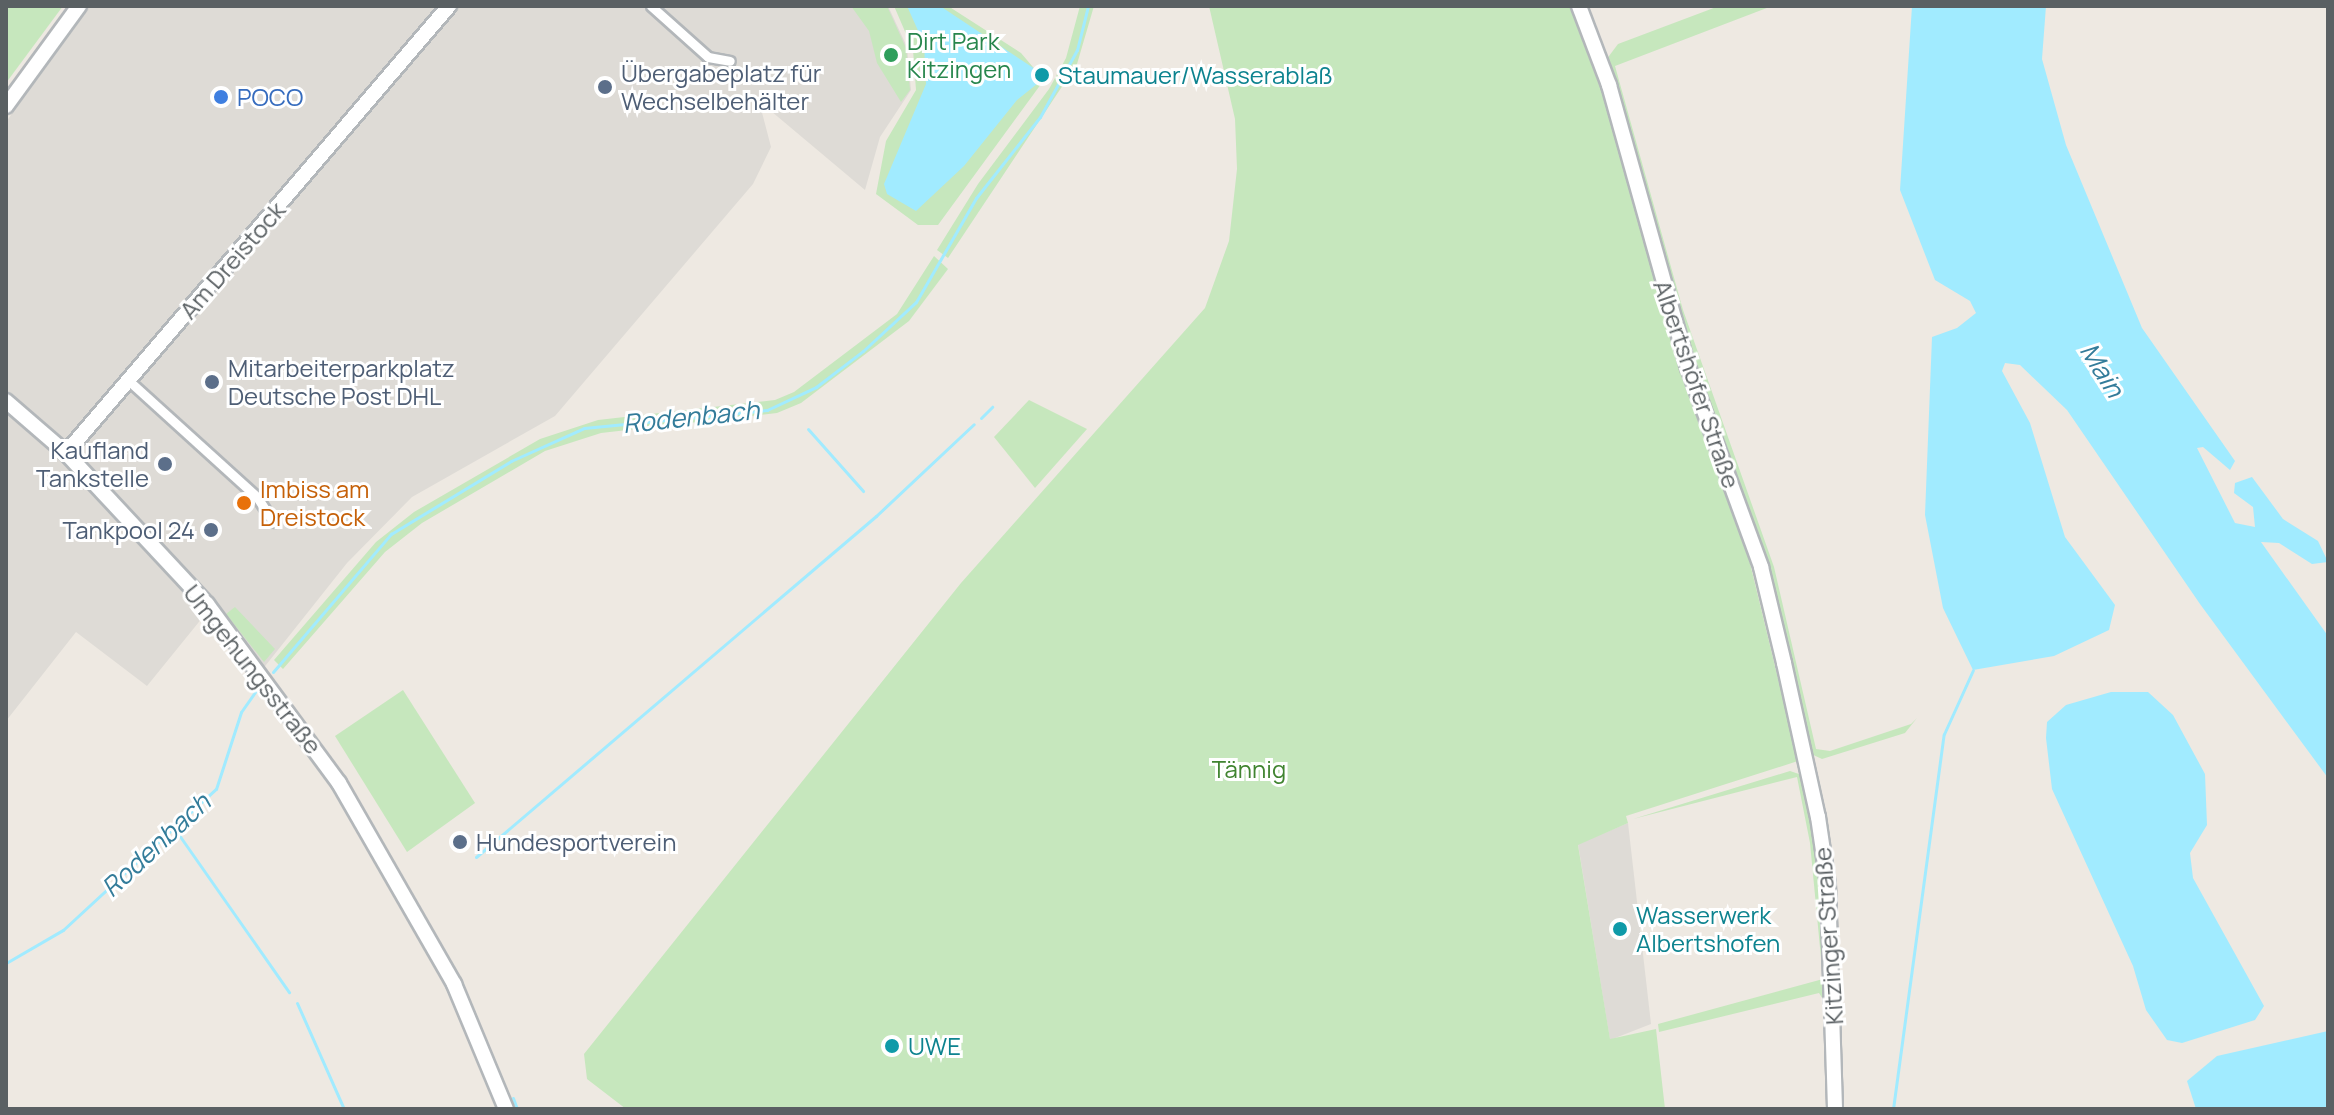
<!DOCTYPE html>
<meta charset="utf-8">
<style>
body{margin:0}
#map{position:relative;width:2334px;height:1115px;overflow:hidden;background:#eee9e2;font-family:Manrope,sans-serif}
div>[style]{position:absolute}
.industrial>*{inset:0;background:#dedbd6}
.green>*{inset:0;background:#c6e7bd}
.water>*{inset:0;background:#a1ebff}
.stream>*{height:3px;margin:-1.5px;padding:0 1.5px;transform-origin:1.5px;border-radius:1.5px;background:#a1ebff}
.roads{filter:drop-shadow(2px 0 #b3b7ba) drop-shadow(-2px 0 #b3b7ba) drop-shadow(0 2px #b3b7ba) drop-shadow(0 -2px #b3b7ba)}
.street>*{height:9px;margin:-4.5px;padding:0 4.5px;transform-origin:4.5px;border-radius:4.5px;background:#fff}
.secondary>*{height:14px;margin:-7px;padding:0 7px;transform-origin:7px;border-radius:7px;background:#fff}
.dots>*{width:22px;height:22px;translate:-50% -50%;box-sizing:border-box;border:4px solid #fff;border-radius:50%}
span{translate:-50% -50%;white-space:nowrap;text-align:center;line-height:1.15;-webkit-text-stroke:6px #fff;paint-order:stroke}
.leisure-label{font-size:24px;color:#27864d}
.left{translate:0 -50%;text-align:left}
.service-label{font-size:24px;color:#4e5e75}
.right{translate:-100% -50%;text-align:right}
.culture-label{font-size:24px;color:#0d838f}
.shop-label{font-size:24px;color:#366cbe}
.street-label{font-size:24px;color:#5a6063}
.food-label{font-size:24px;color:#c56008}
.park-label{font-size:24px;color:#408430}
.water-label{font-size:26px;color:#337c9a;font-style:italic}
.frame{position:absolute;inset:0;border:8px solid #5a6063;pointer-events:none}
</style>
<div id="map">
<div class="industrial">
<i style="clip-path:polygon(88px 6px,888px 6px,907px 47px,911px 90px,880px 137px,865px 190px,759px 101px,771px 147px,753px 184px,555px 416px,412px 497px,347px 563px,258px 675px,207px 612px,147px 686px,76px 632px,6px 721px,6px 122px)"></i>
<i style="clip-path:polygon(1628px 823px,1651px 1024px,1610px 1040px,1578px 844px)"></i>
</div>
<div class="green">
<i style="clip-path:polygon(6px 6px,63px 6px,6px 83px)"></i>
<i style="clip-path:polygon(851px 6px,887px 6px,906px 48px,910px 90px,901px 102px,877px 63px,869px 31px)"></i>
<i style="clip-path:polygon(894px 6px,948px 6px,1021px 53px,1044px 80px,938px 225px,918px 225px,876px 194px,886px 141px,916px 90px,913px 50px)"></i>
<i style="clip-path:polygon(1080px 6px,1094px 6px,1077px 64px,948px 258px,937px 250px,978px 184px,1049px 89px,1066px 58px)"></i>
<i style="clip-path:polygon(1209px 6px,1571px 6px,1595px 66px,1705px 433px,1749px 559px,1798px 761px,1626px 816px,1628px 823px,1578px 845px,1610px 1039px,1656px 1029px,1665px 1109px,626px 1109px,587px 1079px,584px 1054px,961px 583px,1205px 308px,1229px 241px,1237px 169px,1235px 119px)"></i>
<i style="clip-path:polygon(1719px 6px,1772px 6px,1615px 66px,1683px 310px,1774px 567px,1816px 749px,1830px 751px,1911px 724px,1917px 718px,1905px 733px,1822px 759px,1809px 753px,1606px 60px,1618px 44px)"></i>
<i style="clip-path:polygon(934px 256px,948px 269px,909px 321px,801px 403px,777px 413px,601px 433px,545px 451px,422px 523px,385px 552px,283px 669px,274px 660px,376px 542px,414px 512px,540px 439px,598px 420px,775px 400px,794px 392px,897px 314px)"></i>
<i style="clip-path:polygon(1029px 400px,1087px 429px,1035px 488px,994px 437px)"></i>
<i style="clip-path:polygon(235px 607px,275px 649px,264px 662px,226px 614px)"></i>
<i style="clip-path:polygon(403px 690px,475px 803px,407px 852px,335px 736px)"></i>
<i style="clip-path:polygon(1790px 771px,1805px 776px,1823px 887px,1831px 1109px,1826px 1004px,1819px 993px,1659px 1032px,1658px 1024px,1823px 979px,1810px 843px,1797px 777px,1633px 819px)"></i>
</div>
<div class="water">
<i style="clip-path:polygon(907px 6px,940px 6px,1038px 71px,1042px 80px,1017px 100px,964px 166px,916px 211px,887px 194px,884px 184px,926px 84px,924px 44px)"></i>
<i style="clip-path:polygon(1912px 6px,2046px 6px,2042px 59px,2066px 145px,2142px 328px,2235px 461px,2230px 470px,2203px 447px,2197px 448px,2235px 523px,2255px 527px,2253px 507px,2234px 493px,2235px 483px,2252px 477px,2283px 519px,2318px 541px,2328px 562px,2312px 564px,2279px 543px,2261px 542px,2328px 636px,2328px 778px,2200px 604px,2067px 410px,2020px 365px,2005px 363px,2002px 371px,2030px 423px,2065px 537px,2115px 605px,2109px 630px,2054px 656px,1973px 670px,1943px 608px,1925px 515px,1932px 337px,1957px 328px,1976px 313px,1970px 301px,1935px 280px,1900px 190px)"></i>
<i style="clip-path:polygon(2111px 692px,2148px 692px,2173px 715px,2205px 774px,2207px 825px,2190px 853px,2193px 878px,2264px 1006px,2255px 1020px,2182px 1043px,2167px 1040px,2146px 1010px,2133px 966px,2052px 789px,2046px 738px,2047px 722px,2066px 705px)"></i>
<i style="clip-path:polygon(2328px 1031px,2328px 1109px,2196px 1109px,2187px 1081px,2217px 1056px)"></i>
</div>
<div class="stream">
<i style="left:981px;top:418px;width:16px;rotate:-45deg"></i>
<i style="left:808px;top:429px;width:83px;rotate:48.4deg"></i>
<i style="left:273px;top:672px;width:182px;rotate:-49.5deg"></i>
<i style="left:391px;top:534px;width:140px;rotate:-31.3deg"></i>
<i style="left:511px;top:461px;width:80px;rotate:-24.3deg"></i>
<i style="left:584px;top:428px;width:184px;rotate:-5.6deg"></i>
<i style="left:767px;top:410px;width:54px;rotate:-25.1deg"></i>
<i style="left:816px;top:387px;width:59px;rotate:-37.5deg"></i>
<i style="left:863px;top:351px;width:72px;rotate:-42.8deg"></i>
<i style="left:916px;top:302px;width:120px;rotate:-60deg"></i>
<i style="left:976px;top:198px;width:103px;rotate:-51.7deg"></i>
<i style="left:1040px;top:117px;width:77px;rotate:-61.1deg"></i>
<i style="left:1077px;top:50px;width:45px;rotate:-76deg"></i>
<i style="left:179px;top:835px;width:192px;rotate:55deg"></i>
<i style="left:476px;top:857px;width:526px;rotate:-40.45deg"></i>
<i style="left:876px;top:516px;width:134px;rotate:-43.2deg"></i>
<i style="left:6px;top:963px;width:66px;rotate:-30.1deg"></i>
<i style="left:63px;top:930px;width:208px;rotate:-42.7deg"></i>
<i style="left:216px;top:789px;width:81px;rotate:-72deg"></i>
<i style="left:241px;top:712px;width:29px;rotate:-55deg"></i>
<i style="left:297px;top:1003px;width:116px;rotate:66.1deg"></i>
<i style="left:513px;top:1098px;width:12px;rotate:70deg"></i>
<i style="left:1893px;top:1109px;width:378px;rotate:-82.3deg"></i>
<i style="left:1944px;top:734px;width:70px;rotate:-65.6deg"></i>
</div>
<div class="roads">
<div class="street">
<i style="left:651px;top:6px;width:76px;rotate:41.8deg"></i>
<i style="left:708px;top:57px;width:22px;rotate:10deg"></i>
<i style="left:128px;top:380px;width:174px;rotate:42.2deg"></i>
<i style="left:257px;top:497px;width:30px;rotate:57deg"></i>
</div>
<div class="secondary">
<i style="left:1579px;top:6px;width:85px;rotate:69.2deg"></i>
<i style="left:1609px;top:85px;width:293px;rotate:74.4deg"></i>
<i style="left:1688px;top:367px;width:213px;rotate:69.9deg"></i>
<i style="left:1761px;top:567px;width:99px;rotate:76.5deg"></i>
<i style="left:1784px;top:663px;width:158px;rotate:77.6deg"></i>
<i style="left:1818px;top:817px;width:69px;rotate:81.6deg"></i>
<i style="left:1828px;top:885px;width:224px;rotate:88.2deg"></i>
<i style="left:6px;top:106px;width:124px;rotate:-53.9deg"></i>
<i style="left:6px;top:401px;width:79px;rotate:40.9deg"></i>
<i style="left:66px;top:453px;width:207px;rotate:47deg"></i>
<i style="left:207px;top:604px;width:222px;rotate:53.6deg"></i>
<i style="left:339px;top:783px;width:232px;rotate:60.2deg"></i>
<i style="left:454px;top:984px;width:135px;rotate:67.4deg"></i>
<i style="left:66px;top:453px;width:589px;rotate:-49.41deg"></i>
</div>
</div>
<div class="dots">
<i style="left:891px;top:55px;background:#2e9e5b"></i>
<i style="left:1042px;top:75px;background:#0f9aa8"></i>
<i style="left:605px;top:87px;background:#5c6f8a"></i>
<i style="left:221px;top:97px;background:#3f7fe0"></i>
<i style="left:212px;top:382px;background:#5c6f8a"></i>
<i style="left:165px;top:464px;background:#5c6f8a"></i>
<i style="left:244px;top:503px;background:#e8710a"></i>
<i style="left:211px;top:530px;background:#5c6f8a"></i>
<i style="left:460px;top:842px;background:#5c6f8a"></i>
<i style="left:1620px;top:929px;background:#0f9aa8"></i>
<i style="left:892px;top:1046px;background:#0f9aa8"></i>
</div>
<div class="leisure-label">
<span class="left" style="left:907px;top:55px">Dirt Park<br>Kitzingen</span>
</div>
<div class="service-label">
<span class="left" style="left:621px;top:87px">Übergabeplatz für<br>Wechselbehälter</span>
<span class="left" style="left:228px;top:382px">Mitarbeiterparkplatz<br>Deutsche Post DHL</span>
<span class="right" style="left:149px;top:464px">Kaufland<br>Tankstelle</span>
<span class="right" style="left:195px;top:530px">Tankpool 24</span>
<span class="left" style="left:476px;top:842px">Hundesportverein</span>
</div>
<div class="culture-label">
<span class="left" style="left:1058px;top:75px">Staumauer/Wasserablaß</span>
<span class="left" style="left:1636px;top:929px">Wasserwerk<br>Albertshofen</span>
<span class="left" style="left:908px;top:1046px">UWE</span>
</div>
<div class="shop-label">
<span class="left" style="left:237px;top:97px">POCO</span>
</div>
<div class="street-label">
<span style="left:232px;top:260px;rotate:-49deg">Am Dreistock</span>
<span style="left:1697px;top:384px;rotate:71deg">Albertshöfer Straße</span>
<span style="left:253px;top:669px;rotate:52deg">Umgehungsstraße</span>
<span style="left:1828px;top:936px;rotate:-94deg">Kitzinger Straße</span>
</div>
<div class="food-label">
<span class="left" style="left:260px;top:503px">Imbiss am<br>Dreistock</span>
</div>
<div class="park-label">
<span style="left:1249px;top:769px">Tännig</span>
</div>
<div class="water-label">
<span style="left:2102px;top:370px;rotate:58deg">Main</span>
<span style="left:691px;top:417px;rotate:-6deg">Rodenbach</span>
<span style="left:156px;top:845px;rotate:-43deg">Rodenbach</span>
</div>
<div class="frame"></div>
</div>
